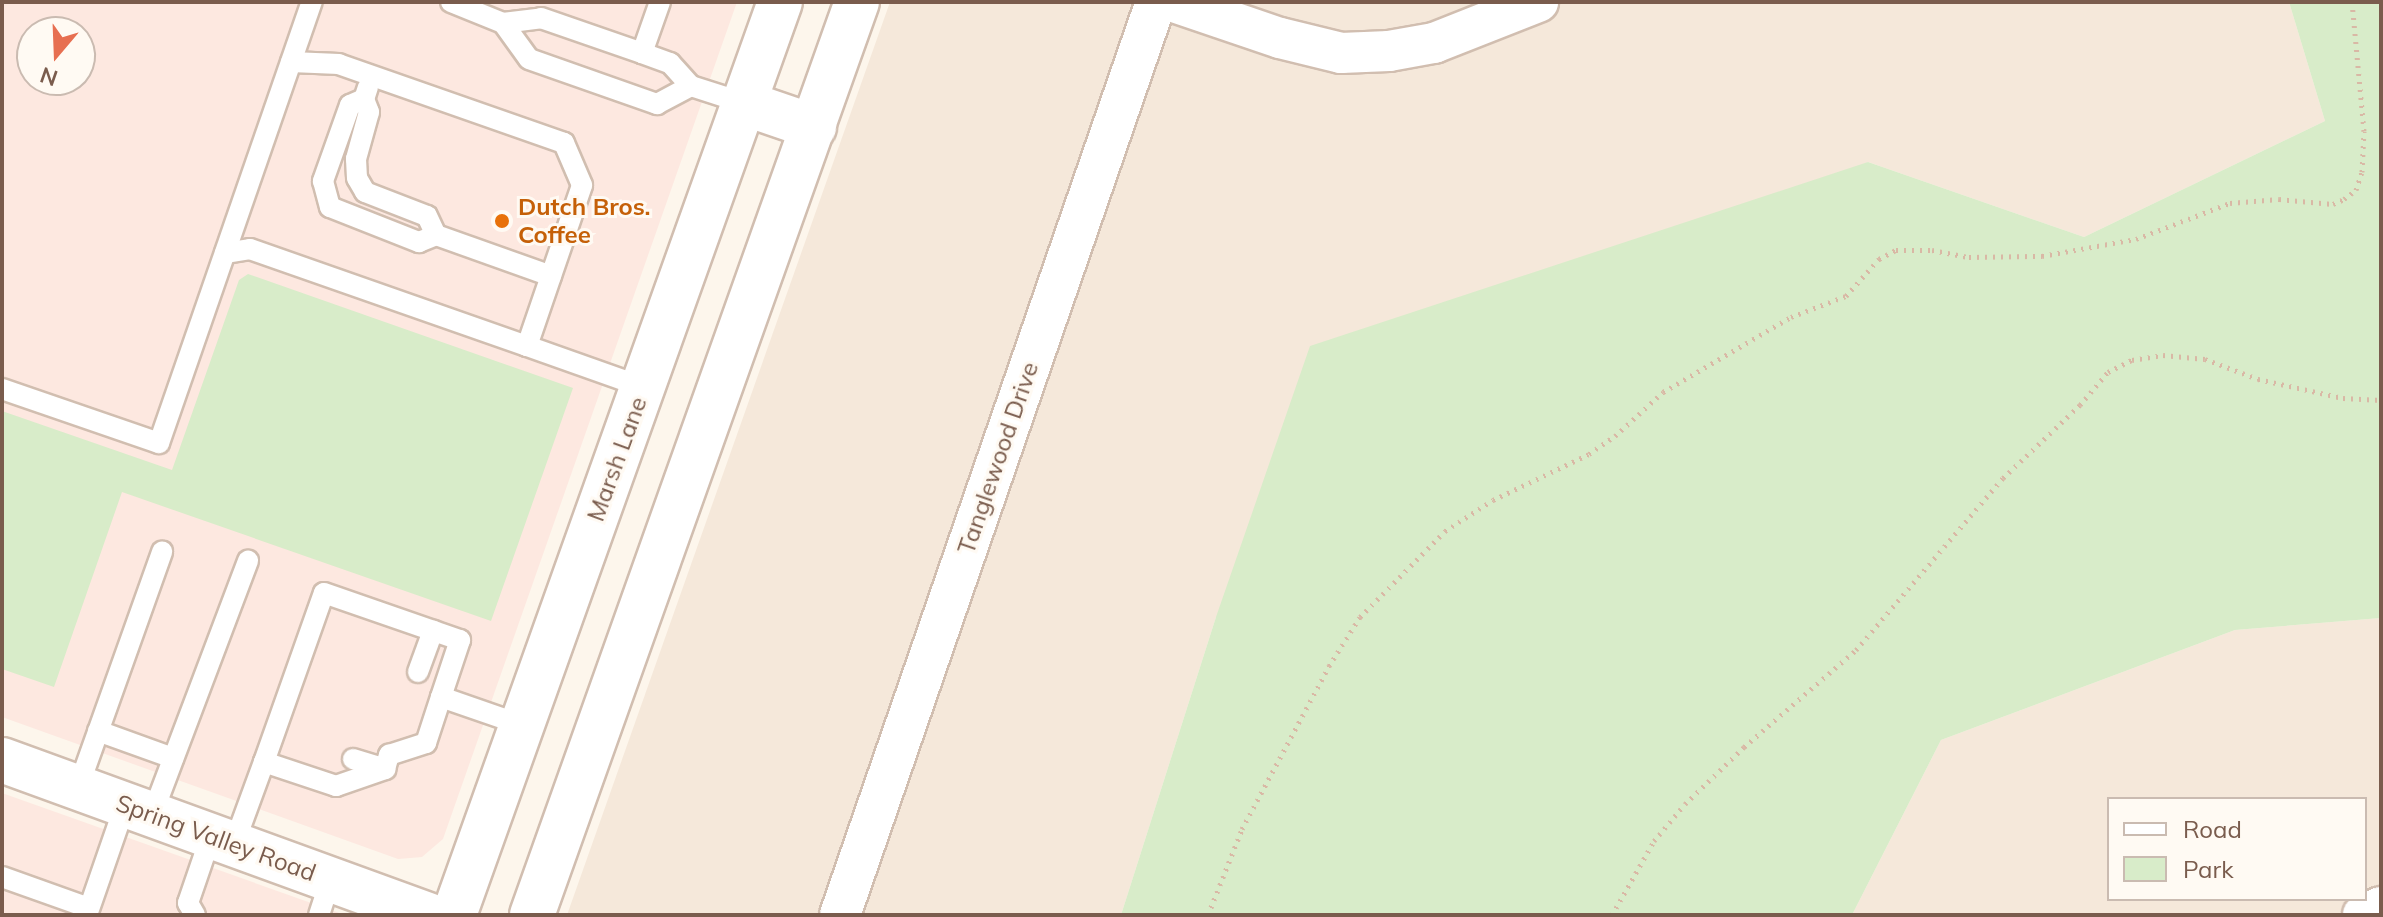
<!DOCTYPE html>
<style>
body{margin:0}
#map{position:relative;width:2383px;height:917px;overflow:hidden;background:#fdf6ec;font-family:Mulish,sans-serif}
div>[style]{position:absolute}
.residential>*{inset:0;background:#f5e8da}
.commercial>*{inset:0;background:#fde8e0}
.green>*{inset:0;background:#d8ecc9}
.path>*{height:5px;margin-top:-2.5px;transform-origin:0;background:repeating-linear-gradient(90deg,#d9b8a5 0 2px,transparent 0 8px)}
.roads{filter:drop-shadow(2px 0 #d1beb0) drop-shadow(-2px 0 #d1beb0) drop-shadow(0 2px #d1beb0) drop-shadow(0 -2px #d1beb0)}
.lane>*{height:20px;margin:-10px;padding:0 10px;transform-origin:10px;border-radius:10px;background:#fff}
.street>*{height:40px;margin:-20px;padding:0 20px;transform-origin:20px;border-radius:20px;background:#fff}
.secondary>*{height:44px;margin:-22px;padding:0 22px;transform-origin:22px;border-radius:22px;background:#fff}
.dots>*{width:22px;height:22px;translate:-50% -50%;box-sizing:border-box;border:4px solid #fffaf3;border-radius:50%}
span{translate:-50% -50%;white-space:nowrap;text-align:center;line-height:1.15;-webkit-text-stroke:6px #fffaf3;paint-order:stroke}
.food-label{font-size:24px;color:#c56008;font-weight:700}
.left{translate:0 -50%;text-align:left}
.street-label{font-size:24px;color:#7a5c4d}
.frame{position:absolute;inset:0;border:4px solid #7a5c4d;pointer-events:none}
.legend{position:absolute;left:2107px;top:797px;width:260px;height:104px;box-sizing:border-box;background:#fffaf3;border:2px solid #cabbb1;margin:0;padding:10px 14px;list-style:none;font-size:24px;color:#7a5c4d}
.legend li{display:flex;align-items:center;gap:16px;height:40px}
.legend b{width:40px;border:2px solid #cabbb1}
.north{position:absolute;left:16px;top:16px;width:80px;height:80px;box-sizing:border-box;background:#fffaf3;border:2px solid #cabbb1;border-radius:50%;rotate:199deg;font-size:22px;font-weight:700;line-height:32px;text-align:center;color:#7a5c4d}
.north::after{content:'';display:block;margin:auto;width:28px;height:36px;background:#e76f51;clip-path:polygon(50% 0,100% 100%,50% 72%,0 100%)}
</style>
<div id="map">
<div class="residential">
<i style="clip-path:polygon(890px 2px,2289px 2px,2325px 121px,2084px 237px,1868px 162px,1216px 617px,1121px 915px,567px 915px)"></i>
<i style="clip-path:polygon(evenodd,2381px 618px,2381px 915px,1852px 915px,1941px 740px,2235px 630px,2381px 618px,2109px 799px,2365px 799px,2365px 899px,2109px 899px,2109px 799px)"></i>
</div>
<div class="commercial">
<i style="clip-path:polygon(evenodd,2px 2px,737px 2px,443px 839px,422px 857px,398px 859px,2px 717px,2px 2px,32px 32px,80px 32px,80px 80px,32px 80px,32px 32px)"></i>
<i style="clip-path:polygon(2px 793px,345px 915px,2px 915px)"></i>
</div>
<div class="green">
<i style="clip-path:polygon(2289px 2px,2381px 2px,2381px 618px,2235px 630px,1941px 740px,1852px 915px,1121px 915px,1216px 617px,1310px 346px,1868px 162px,2084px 237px,2325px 121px)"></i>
<i style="clip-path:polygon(248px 274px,573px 388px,491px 621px,122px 492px,54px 687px,2px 669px,2px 411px,172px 470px,239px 280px)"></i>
</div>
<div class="path">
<i style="left:1208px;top:915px;width:92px;rotate:-68.4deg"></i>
<i style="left:1242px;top:829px;width:185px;rotate:-61.9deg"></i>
<i style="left:1329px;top:666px;width:58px;rotate:-57.7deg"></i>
<i style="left:1360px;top:617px;width:121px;rotate:-45.3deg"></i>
<i style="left:1445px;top:531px;width:57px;rotate:-32.9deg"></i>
<i style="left:1493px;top:500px;width:106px;rotate:-25.6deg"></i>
<i style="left:1589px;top:454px;width:32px;rotate:-35deg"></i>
<i style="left:1615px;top:436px;width:65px;rotate:-42.5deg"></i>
<i style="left:1663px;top:392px;width:148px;rotate:-30.4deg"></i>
<i style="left:1791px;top:317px;width:59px;rotate:-20.9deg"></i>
<i style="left:1846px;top:296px;width:50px;rotate:-48.3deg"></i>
<i style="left:1879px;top:259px;width:19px;rotate:-28deg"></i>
<i style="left:1896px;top:250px;width:36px"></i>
<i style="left:1932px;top:250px;width:38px;rotate:11deg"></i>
<i style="left:1969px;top:257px;width:73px;rotate:-0.8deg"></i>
<i style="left:2042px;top:256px;width:96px;rotate:-10.3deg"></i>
<i style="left:2136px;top:239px;width:101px;rotate:-21deg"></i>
<i style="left:2230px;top:203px;width:49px;rotate:-4.7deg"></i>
<i style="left:2279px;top:199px;width:54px;rotate:5.3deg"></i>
<i style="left:2333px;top:204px;width:12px;rotate:-24deg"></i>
<i style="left:2344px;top:199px;width:15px;rotate:-37deg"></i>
<i style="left:2356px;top:190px;width:19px;rotate:-72deg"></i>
<i style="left:2362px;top:172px;width:41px;rotate:-87.2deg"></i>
<i style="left:2364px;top:131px;width:130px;rotate:-95.3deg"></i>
<i style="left:1612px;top:915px;width:85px;rotate:-60.4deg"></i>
<i style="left:1654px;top:841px;width:48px;rotate:-50deg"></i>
<i style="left:1685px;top:804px;width:82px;rotate:-44deg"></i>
<i style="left:1744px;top:747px;width:148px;rotate:-40.9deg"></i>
<i style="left:1856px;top:650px;width:226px;rotate:-49.5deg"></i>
<i style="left:2003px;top:478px;width:106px;rotate:-43.5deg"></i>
<i style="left:2080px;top:405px;width:43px;rotate:-49.7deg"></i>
<i style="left:2108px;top:372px;width:27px;rotate:-27deg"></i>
<i style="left:2132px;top:360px;width:31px;rotate:-9deg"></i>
<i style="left:2163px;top:355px;width:42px;rotate:5.4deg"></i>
<i style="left:2205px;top:359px;width:57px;rotate:20.7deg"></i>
<i style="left:2258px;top:379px;width:87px;rotate:12.6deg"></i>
<i style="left:2343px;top:398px;width:38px;rotate:3deg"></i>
</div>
<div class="roads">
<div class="lane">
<i style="left:451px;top:2px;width:56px;rotate:22deg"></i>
<i style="left:503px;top:23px;width:38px;rotate:-7deg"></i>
<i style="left:541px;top:18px;width:107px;rotate:19.1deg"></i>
<i style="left:642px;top:53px;width:30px;rotate:20deg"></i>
<i style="left:670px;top:63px;width:31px;rotate:48deg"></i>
<i style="left:691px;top:86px;width:56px;rotate:17.8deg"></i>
<i style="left:503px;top:23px;width:44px;rotate:54.2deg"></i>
<i style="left:529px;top:59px;width:136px;rotate:19.4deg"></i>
<i style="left:657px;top:104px;width:38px;rotate:-28deg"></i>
<i style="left:642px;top:53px;width:54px;rotate:-70.6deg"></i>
<i style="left:368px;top:87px;width:13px;rotate:108deg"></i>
<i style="left:364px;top:99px;width:14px;rotate:69deg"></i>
<i style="left:369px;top:112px;width:49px;rotate:105.5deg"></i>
<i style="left:356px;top:159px;width:19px;rotate:87deg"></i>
<i style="left:357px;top:178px;width:16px;rotate:60deg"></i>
<i style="left:365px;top:192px;width:66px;rotate:21.2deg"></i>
<i style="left:427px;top:216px;width:21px;rotate:65deg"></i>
<i style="left:364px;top:99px;width:15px;rotate:157deg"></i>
<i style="left:350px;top:105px;width:81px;rotate:109.6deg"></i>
<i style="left:323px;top:181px;width:27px;rotate:75deg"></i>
<i style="left:330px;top:207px;width:96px;rotate:21.5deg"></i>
<i style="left:419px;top:242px;width:18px;rotate:-22deg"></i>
<i style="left:436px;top:235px;width:122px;rotate:19.6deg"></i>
<i style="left:225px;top:253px;width:25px;rotate:-9deg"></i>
<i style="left:250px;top:249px;width:293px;rotate:19.3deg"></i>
<i style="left:527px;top:346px;width:170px;rotate:-71.1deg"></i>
<i style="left:582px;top:185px;width:46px;rotate:-113.2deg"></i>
<i style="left:564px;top:143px;width:238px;rotate:-160.7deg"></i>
<i style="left:339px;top:64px;width:48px;rotate:-177.6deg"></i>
<i style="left:527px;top:346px;width:123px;rotate:19.5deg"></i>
<i style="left:2px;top:389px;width:166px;rotate:19deg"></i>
<i style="left:159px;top:443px;width:467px;rotate:-70.9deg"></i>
<i style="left:418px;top:672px;width:44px;rotate:-69.9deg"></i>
<i style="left:98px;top:731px;width:80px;rotate:19.8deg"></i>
<i style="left:353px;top:759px;width:34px;rotate:17deg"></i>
<i style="left:264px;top:762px;width:179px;rotate:-70.5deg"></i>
<i style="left:324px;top:593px;width:144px;rotate:19.1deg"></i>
<i style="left:460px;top:640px;width:60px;rotate:108.4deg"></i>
<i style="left:441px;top:697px;width:86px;rotate:19.1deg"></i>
<i style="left:78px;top:788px;width:251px;rotate:-70.4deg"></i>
<i style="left:152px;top:815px;width:272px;rotate:-69.3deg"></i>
<i style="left:234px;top:844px;width:87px;rotate:-69.9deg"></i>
<i style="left:264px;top:762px;width:76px;rotate:18.4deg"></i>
<i style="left:336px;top:786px;width:52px;rotate:-19.1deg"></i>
<i style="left:385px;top:769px;width:15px;rotate:-74deg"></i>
<i style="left:389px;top:755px;width:39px;rotate:-18deg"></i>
<i style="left:426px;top:743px;width:48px;rotate:-71.9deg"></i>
<i style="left:2px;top:877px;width:92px;rotate:19.6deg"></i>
<i style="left:87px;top:915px;width:116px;rotate:-70.9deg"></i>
<i style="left:195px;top:915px;width:14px;rotate:-120deg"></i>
<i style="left:188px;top:903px;width:71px;rotate:-71.1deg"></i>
<i style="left:319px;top:915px;width:38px;rotate:-72deg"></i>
</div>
<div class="street">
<i style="left:1174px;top:2px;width:112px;rotate:18.8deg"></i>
<i style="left:1280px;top:38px;width:63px;rotate:13.8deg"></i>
<i style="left:1341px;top:53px;width:48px;rotate:-2.4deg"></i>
<i style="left:1389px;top:51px;width:46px;rotate:-10.1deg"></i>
<i style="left:1434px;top:43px;width:112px;rotate:-21.5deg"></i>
<i style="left:840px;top:915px;width:966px;rotate:-70.91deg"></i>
<i style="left:2363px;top:915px;width:20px;rotate:-24deg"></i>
</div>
<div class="secondary">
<i style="left:744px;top:103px;width:74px;rotate:18.9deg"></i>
<i style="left:2px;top:760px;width:454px;rotate:20deg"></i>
<i style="left:454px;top:915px;width:969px;rotate:-70.35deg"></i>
<i style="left:532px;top:915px;width:969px;rotate:-70.41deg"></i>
</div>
</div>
<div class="dots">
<i style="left:502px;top:221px;background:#e8710a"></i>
</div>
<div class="food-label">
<span class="left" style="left:518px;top:221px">Dutch Bros.<br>Coffee</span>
</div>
<div class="street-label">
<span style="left:998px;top:458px;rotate:-71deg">Tanglewood Drive</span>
<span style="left:617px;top:459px;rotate:-70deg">Marsh Lane</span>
<span style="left:216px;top:838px;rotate:20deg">Spring Valley Road</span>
</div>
<div class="frame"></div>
<ul class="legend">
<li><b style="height:10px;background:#fff"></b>Road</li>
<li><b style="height:22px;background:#d8ecc9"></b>Park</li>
</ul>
<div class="north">N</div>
</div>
